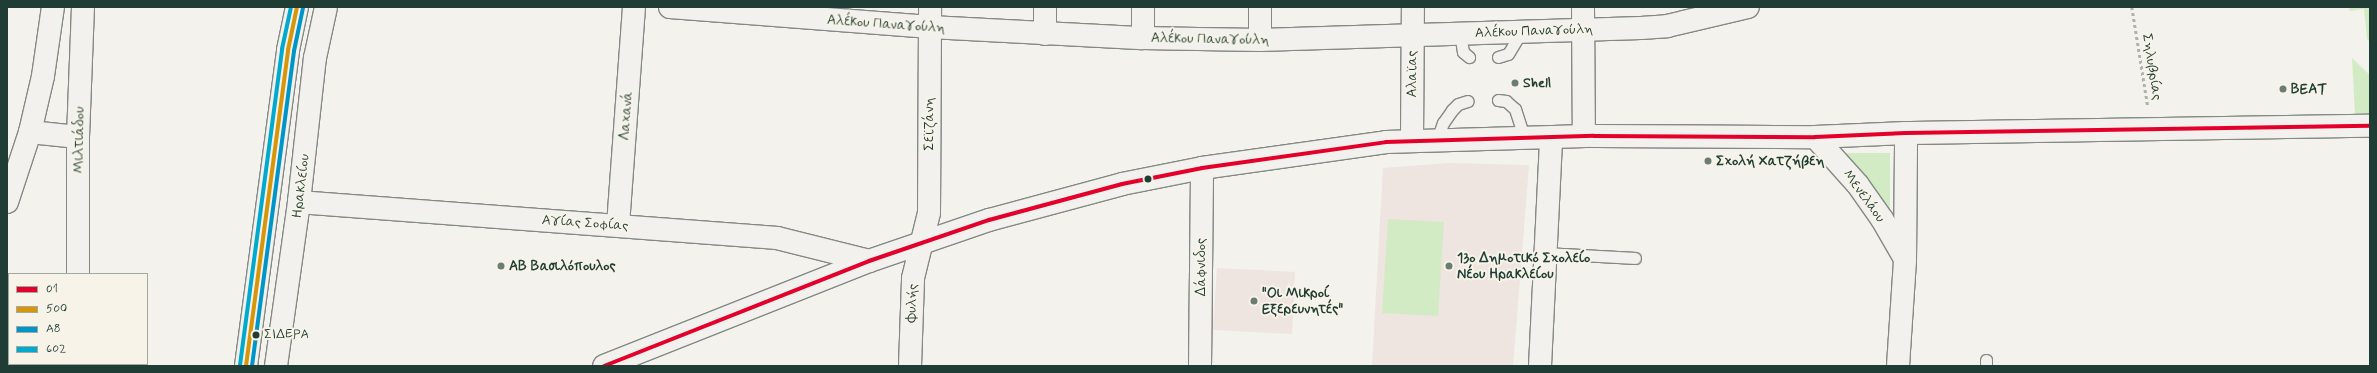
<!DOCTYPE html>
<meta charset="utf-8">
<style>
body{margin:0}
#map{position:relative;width:2377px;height:373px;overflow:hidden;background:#f4f2ec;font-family:Mynerve,sans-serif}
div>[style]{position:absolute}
.built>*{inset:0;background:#eee4e0}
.green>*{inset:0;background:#d3ebc4}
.path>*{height:2.5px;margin-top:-1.25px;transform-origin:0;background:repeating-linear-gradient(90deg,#b0b2ae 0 3px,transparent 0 6px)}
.roads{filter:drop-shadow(1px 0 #848985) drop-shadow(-1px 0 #848985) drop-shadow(0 1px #848985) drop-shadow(0 -1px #848985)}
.lane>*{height:11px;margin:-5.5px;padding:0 5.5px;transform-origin:5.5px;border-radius:5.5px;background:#f2f1ed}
.street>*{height:22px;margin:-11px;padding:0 11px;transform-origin:11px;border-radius:11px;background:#f2f1ed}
.secondary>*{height:22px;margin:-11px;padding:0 11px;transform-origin:11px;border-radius:11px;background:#f2f1ed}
.bus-1>*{height:4px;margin:-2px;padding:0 2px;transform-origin:2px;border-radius:2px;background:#e4002b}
.bus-2>*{height:4px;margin:-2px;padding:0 2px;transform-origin:2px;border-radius:2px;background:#d79608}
.bus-3>*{height:4px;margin:-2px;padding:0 2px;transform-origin:2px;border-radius:2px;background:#0095c8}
.bus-4>*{height:4px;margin:-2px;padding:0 2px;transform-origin:2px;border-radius:2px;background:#00a9ce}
.dots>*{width:11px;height:11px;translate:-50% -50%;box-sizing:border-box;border:2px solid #f7f3e8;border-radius:50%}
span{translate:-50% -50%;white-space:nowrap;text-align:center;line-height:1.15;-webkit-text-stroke:4px #f7f3e8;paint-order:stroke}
.bus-label{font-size:13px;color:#1f3d34}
.left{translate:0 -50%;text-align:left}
.street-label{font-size:14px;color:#1f3d34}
.poi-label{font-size:14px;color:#1f3d34;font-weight:700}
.frame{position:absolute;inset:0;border:8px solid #1f3d34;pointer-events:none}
.legend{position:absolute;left:8px;top:273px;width:140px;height:92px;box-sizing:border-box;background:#f7f3e8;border:1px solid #a1aaa0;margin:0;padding:5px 7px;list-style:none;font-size:12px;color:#1f3d34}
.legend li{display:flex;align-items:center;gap:8px;height:20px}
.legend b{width:20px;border:1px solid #a1aaa0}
</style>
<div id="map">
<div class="built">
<i style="clip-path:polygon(1449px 163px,1529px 165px,1513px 366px,1372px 366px,1383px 168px)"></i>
<i style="clip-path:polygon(1217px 268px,1295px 272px,1292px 334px,1213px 330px)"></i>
</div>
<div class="green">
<i style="clip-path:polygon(2349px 7px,2370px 7px,2370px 42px,2367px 39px,2364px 9px,2350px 11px)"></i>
<i style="clip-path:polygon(2352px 58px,2370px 75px,2370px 115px,2355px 115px)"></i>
<i style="clip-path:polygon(1843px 153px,1890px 153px,1890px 210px)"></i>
<i style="clip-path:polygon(1388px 219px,1444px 222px,1438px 316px,1382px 313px)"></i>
</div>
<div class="path">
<i style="left:2132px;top:7px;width:101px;rotate:80.9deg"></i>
</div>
<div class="roads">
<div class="lane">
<i style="left:1460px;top:33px;width:19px;rotate:81deg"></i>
<i style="left:1463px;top:52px;width:8px;rotate:40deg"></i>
<i style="left:1498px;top:57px;width:10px;rotate:-17deg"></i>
<i style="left:1508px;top:54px;width:26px;rotate:-59deg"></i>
<i style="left:1498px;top:100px;width:8px;rotate:7deg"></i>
<i style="left:1506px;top:101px;width:12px;rotate:42deg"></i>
<i style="left:1515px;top:109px;width:29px;rotate:72deg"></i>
<i style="left:1437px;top:140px;width:18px;rotate:-71deg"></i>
<i style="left:1443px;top:123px;width:16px;rotate:-55deg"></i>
<i style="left:1452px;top:110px;width:8px;rotate:-45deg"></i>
<i style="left:1458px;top:104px;width:10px;rotate:-17deg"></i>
<i style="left:1545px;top:253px;width:90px;rotate:3.2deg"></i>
<i style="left:1986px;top:366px;width:6px;rotate:-90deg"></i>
</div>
<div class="street">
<i style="left:1143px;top:7px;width:31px;rotate:90deg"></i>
<i style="left:1260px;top:7px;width:33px;rotate:90deg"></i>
<i style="left:1583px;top:7px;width:129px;rotate:89.6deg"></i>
<i style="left:1045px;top:34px;width:27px;rotate:-90deg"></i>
<i style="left:30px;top:132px;width:48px;rotate:5.9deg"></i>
<i style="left:1815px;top:137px;width:64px;rotate:48.1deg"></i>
<i style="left:1858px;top:185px;width:42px;rotate:54.8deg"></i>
<i style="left:1882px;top:219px;width:46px;rotate:60.1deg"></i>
<i style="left:1412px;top:140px;width:133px;rotate:-89.6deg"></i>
<i style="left:7px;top:202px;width:74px;rotate:-71.8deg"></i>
<i style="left:30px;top:132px;width:57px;rotate:-76.9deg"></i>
<i style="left:43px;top:76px;width:70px;rotate:-81.8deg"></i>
<i style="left:299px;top:202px;width:479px;rotate:4.3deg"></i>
<i style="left:777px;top:238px;width:95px;rotate:14deg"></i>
<i style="left:618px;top:225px;width:219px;rotate:-85.8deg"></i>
<i style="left:78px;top:274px;width:137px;rotate:-90deg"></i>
<i style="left:78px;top:137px;width:130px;rotate:-87.8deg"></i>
<i style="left:78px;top:364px;width:2px;rotate:90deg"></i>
<i style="left:910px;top:366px;width:88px;rotate:-88deg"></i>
<i style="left:913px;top:278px;width:67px;rotate:-76.2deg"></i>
<i style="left:929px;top:213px;width:206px;rotate:-89.7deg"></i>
<i style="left:1200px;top:366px;width:198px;rotate:-89.4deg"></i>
<i style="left:1898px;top:366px;width:106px;rotate:-86.2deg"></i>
<i style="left:1905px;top:260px;width:127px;rotate:-89.5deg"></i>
</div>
<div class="secondary">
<i style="left:670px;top:7px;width:261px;rotate:4.4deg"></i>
<i style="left:930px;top:27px;width:213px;rotate:3deg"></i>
<i style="left:1143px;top:38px;width:117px;rotate:1deg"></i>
<i style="left:1260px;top:40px;width:381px;rotate:-1.8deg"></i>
<i style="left:1641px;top:28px;width:26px;rotate:-4deg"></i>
<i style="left:1667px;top:26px;width:83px;rotate:-13.2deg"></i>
<i style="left:246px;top:366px;width:319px;rotate:-82.4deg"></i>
<i style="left:288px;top:50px;width:44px;rotate:-78.2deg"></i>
<i style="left:276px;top:366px;width:166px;rotate:-82deg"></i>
<i style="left:299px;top:202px;width:145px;rotate:-83.7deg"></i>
<i style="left:315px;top:58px;width:52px;rotate:-77.8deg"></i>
<i style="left:604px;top:366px;width:285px;rotate:-21.6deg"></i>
<i style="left:869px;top:261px;width:127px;rotate:-18.9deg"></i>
<i style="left:989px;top:220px;width:138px;rotate:-15.1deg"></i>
<i style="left:1122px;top:184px;width:82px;rotate:-11.3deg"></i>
<i style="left:1202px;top:168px;width:186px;rotate:-8deg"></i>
<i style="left:1386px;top:142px;width:208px;rotate:-1.7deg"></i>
<i style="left:1594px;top:136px;width:221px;rotate:0.3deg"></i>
<i style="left:1815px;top:137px;width:91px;rotate:-2.5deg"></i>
<i style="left:1906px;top:133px;width:464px;rotate:-0.9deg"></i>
<i style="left:1540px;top:366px;width:229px;rotate:-87.2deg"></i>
</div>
</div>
<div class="bus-1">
<i style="left:604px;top:366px;width:285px;rotate:-21.6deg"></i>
<i style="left:869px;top:261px;width:127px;rotate:-18.9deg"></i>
<i style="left:989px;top:220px;width:138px;rotate:-15.1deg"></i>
<i style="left:1122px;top:184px;width:82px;rotate:-11.3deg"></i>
<i style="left:1202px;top:168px;width:186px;rotate:-8deg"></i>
<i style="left:1386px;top:142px;width:208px;rotate:-1.7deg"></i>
<i style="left:1594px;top:136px;width:221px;rotate:0.3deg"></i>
<i style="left:1815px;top:137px;width:91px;rotate:-2.5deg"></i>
<i style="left:1906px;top:133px;width:464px;rotate:-0.9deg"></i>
</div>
<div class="bus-2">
<i style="left:246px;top:366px;width:319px;rotate:-82.4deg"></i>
<i style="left:288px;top:50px;width:44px;rotate:-78.2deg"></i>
</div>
<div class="bus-3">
<i style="left:252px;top:366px;width:318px;rotate:-82.4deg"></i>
<i style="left:294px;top:51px;width:44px;rotate:-78.2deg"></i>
</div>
<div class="bus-4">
<i style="left:240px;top:365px;width:319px;rotate:-82.4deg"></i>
<i style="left:282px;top:49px;width:43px;rotate:-77.9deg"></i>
</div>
<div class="dots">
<i style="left:1515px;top:83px;background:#6a7c74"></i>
<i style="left:2283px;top:89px;background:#6a7c74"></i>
<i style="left:1708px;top:161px;background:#6a7c74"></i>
<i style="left:1148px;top:179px;background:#1f3d34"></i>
<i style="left:501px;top:266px;background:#6a7c74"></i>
<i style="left:1449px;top:266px;background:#6a7c74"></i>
<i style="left:1254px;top:301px;background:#6a7c74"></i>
<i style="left:256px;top:335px;background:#1f3d34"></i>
</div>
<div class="bus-label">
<span class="left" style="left:264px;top:335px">ΣΙΔΕΡΑ</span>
</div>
<div class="street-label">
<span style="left:886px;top:24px;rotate:4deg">Αλέκου Παναγούλη</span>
<span style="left:1534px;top:31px;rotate:-2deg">Αλέκου Παναγούλη</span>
<span style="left:1210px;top:39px;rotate:1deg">Αλέκου Παναγούλη</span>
<span style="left:2152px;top:67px;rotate:81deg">Σηλυβρίας</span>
<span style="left:1412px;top:74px;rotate:-90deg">Αλαϊας</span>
<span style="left:626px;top:116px;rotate:-86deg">Λαχανά</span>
<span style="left:929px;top:124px;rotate:-90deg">Σεϊζάνη</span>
<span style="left:79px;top:140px;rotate:-89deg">Μιλτιάδου</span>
<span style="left:301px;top:186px;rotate:-83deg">Ηρακλείου</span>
<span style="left:1864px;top:196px;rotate:54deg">Μενελάου</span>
<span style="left:585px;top:223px;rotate:4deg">Αγίας Σοφίας</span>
<span style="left:1201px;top:267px;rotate:-90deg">Δάφνιδος</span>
<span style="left:912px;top:303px;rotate:-88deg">Φυλής</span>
</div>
<div class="poi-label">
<span class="left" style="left:1523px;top:83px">Shell</span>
<span class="left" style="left:2291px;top:89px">ΒΕΑΤ</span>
<span class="left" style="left:1716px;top:161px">Σχολή Χατζήβεη</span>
<span class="left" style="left:1457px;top:266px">13ο Δημοτικό Σχολείο<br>Νέου Ηρακλείου</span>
<span class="left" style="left:509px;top:266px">ΑΒ Βασιλόπουλος</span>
<span class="left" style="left:1262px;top:301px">"Οι Μικροί<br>Εξερευνητές"</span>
</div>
<div class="frame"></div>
<ul class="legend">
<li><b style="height:5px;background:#e4002b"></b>01</li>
<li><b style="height:5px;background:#d79608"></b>500</li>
<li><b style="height:5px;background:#0095c8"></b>A8</li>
<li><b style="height:5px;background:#00a9ce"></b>602</li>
</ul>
</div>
